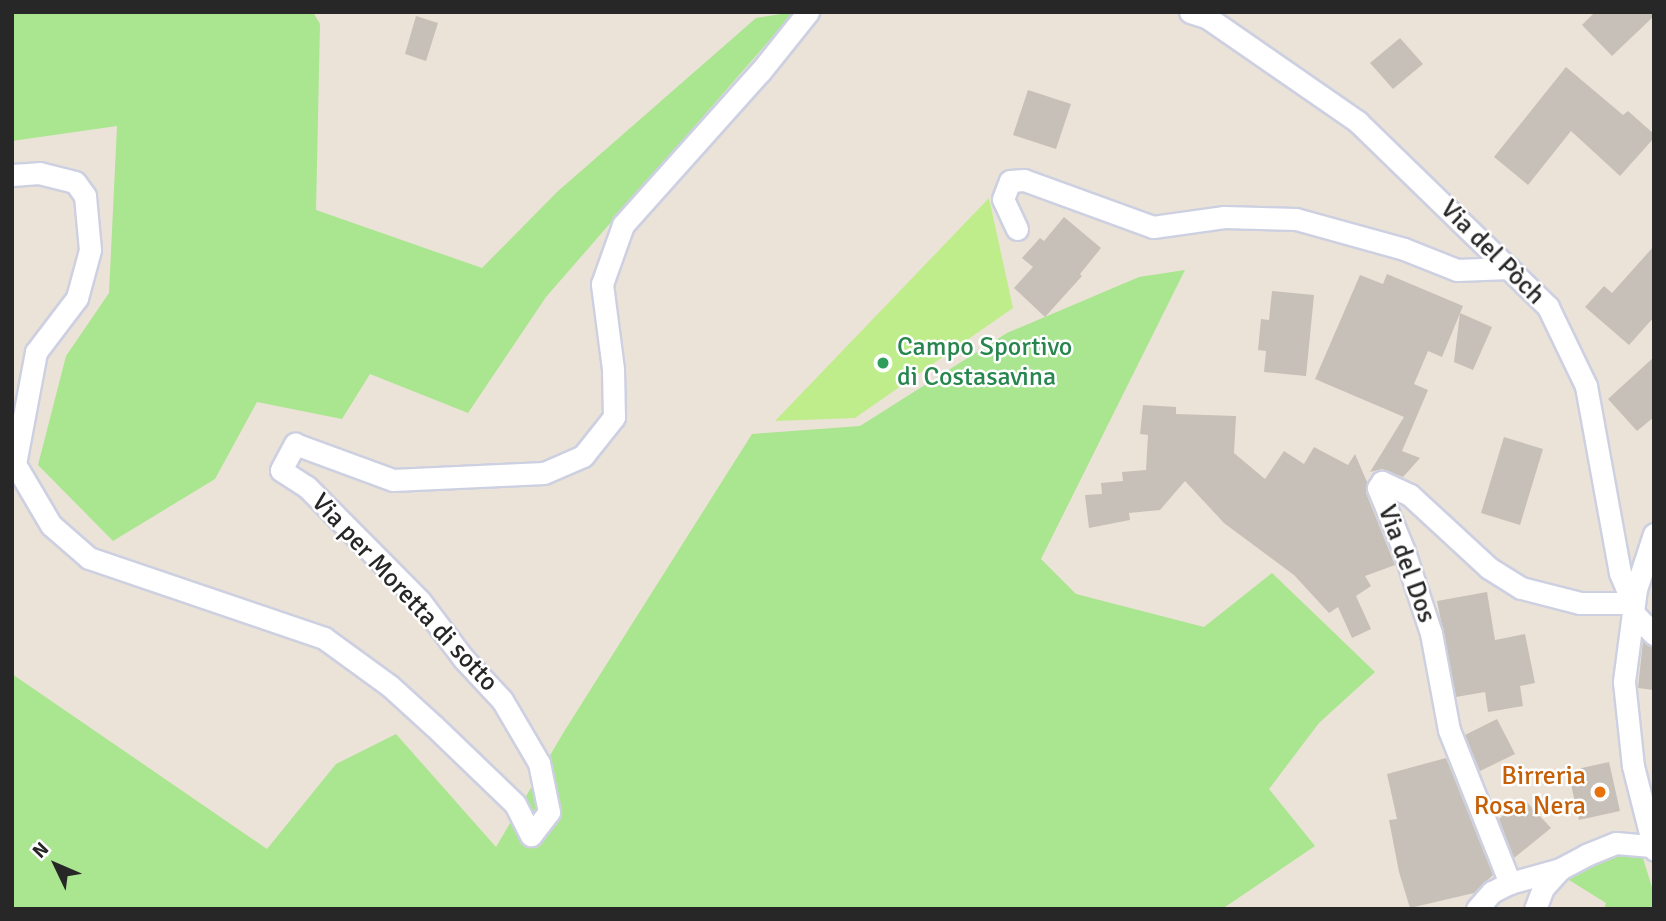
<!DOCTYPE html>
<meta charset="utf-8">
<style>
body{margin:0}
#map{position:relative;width:1666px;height:921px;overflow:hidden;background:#ebe3d7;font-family:Signika,sans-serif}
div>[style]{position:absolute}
.green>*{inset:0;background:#aae590}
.pitch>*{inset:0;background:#c0ed8b}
.building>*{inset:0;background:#c6c0b8}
.roads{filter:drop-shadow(2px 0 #cdd0e1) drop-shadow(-2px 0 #cdd0e1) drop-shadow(0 2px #cdd0e1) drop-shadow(0 -2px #cdd0e1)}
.minor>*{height:21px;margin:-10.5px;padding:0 10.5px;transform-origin:10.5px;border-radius:10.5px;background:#fff}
.dots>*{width:19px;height:19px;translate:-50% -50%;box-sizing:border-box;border:4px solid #fff;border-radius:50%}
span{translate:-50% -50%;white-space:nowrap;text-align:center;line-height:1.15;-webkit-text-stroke:5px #fff;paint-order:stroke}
.street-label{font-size:26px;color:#272727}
.leisure-label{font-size:26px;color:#27864d}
.left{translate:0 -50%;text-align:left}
.food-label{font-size:26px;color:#c56008}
.right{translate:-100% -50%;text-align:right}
.frame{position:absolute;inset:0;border:14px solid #272727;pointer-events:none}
.north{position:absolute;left:21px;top:830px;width:70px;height:70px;-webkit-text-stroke:5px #fff;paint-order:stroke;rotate:314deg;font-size:19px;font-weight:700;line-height:28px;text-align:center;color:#272727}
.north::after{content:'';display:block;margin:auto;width:24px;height:32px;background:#272727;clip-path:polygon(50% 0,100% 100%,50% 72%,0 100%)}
</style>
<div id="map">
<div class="green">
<i style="clip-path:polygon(12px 12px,313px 12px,320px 24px,316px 210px,482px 268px,557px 192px,756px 18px,794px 12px,546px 297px,468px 413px,370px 374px,342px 419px,257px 402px,215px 479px,113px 541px,38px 465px,66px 356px,109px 293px,117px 126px,12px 141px)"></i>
<i style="clip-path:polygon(1185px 270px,1041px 559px,1076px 594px,1204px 627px,1272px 573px,1375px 672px,1319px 723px,1269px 789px,1315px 846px,1222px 909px,12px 909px,12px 674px,267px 849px,336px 764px,396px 734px,496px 847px,565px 730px,752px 434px,860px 426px,1007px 333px,1139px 277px)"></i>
<i style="clip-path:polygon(1639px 845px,1654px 894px,1654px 909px,1604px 909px,1606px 903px,1561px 875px)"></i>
</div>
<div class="pitch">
<i style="clip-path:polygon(989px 198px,1013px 308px,855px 418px,775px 421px)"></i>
</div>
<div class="building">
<i style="clip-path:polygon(1595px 12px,1654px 12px,1654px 16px,1612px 56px,1582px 25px)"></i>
<i style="clip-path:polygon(416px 16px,438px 23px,426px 61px,405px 54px)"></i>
<i style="clip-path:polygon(1400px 38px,1423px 64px,1393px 89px,1370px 63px)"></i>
<i style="clip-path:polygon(1566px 67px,1623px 115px,1628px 111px,1654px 134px,1654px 138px,1620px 176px,1571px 131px,1528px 185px,1494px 157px)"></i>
<i style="clip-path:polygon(1028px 90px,1071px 104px,1056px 149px,1013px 135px)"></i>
<i style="clip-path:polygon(1064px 217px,1101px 248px,1080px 274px,1082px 276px,1045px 317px,1014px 288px,1033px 267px,1022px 258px,1040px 238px,1044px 241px)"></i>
<i style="clip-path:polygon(1654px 246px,1654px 317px,1629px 345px,1585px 307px,1604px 286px,1612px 293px)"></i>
<i style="clip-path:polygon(1387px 274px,1463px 306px,1442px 357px,1428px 351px,1414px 384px,1428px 390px,1402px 451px,1420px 458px,1403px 477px,1382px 469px,1370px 472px,1404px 417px,1315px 379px,1360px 275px,1383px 284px)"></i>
<i style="clip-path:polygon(1272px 291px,1314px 295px,1306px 376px,1264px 372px,1266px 351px,1258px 350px,1261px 319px,1269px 320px)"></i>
<i style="clip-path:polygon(1460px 313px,1492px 327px,1473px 370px,1454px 362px)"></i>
<i style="clip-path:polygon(1654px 357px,1654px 417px,1637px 431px,1608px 399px)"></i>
<i style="clip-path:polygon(1143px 405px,1176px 407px,1176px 414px,1236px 416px,1234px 453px,1265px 479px,1284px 451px,1304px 464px,1314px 447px,1348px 465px,1355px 454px,1367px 482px,1366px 493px,1395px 565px,1365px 576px,1371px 586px,1356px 596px,1371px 629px,1352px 638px,1338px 607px,1329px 613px,1294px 575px,1224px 523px,1185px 481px,1160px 510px,1129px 513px,1130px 520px,1089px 528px,1085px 495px,1102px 494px,1101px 483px,1123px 481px,1122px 472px,1146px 470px,1148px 435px,1140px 434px)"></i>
<i style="clip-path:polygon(1504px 437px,1543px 449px,1520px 525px,1481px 513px)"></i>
<i style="clip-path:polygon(1487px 592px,1495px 640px,1525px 634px,1535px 683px,1520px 686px,1523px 706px,1488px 712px,1485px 692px,1456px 697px,1437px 601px)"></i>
<i style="clip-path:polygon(1643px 641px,1654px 647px,1654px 690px,1638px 688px)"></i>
<i style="clip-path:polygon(1497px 719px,1515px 754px,1480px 771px,1465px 735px)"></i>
<i style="clip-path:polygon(1446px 758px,1493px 875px,1474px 893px,1410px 908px,1399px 872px,1389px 820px,1397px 819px,1387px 774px)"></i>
<i style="clip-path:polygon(1609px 762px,1620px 811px,1579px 820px,1568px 771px)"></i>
<i style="clip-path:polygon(1523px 798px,1551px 828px,1514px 858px,1499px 819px)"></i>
</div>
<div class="roads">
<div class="minor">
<i style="left:1190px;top:12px;width:19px;rotate:18deg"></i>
<i style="left:1208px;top:18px;width:183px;rotate:34.7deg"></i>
<i style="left:1358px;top:122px;width:265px;rotate:44.2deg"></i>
<i style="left:1548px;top:307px;width:88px;rotate:64.3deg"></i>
<i style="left:1586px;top:386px;width:190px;rotate:79.7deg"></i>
<i style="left:1620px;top:573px;width:33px;rotate:67deg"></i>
<i style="left:1633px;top:603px;width:53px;rotate:180deg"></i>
<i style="left:1580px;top:603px;width:61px;rotate:-165.7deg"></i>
<i style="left:1521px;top:588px;width:38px;rotate:-148deg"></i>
<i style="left:1489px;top:568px;width:108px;rotate:-137.3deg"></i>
<i style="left:1410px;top:495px;width:31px;rotate:-155deg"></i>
<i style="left:1382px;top:482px;width:7px;rotate:124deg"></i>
<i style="left:1378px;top:488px;width:68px;rotate:67.6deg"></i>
<i style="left:1404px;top:551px;width:86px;rotate:71.8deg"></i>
<i style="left:1431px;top:633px;width:99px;rotate:79.5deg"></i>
<i style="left:1449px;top:730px;width:165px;rotate:68.3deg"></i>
<i style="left:12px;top:175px;width:27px;rotate:-4deg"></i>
<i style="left:39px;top:173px;width:37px;rotate:14deg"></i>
<i style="left:75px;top:182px;width:17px;rotate:54deg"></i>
<i style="left:85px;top:196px;width:54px;rotate:84.7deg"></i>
<i style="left:90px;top:250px;width:50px;rotate:105.2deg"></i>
<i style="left:77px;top:298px;width:68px;rotate:127.2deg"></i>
<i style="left:36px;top:352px;width:114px;rotate:100.6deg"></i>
<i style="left:15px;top:464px;width:71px;rotate:59.5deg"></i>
<i style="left:51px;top:525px;width:50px;rotate:41deg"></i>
<i style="left:89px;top:558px;width:248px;rotate:18.8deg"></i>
<i style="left:324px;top:638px;width:82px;rotate:36deg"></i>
<i style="left:390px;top:686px;width:59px;rotate:42.3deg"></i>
<i style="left:434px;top:726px;width:112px;rotate:43.9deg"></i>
<i style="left:515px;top:804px;width:35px;rotate:63deg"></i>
<i style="left:531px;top:835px;width:29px;rotate:-52deg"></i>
<i style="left:549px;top:812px;width:50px;rotate:-101.5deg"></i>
<i style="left:539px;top:763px;width:73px;rotate:-120.4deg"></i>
<i style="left:502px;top:700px;width:57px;rotate:-132.9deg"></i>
<i style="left:463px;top:658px;width:71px;rotate:-127deg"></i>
<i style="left:420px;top:601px;width:161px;rotate:-134.7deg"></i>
<i style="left:307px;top:487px;width:31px;rotate:-147deg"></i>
<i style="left:281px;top:470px;width:30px;rotate:-62deg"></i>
<i style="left:295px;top:444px;width:104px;rotate:20.2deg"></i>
<i style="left:393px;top:480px;width:151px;rotate:-2.7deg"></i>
<i style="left:544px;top:473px;width:43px;rotate:-23.6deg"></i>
<i style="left:583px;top:456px;width:50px;rotate:-51.5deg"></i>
<i style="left:614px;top:417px;width:48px;rotate:-91.2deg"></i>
<i style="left:613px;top:369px;width:86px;rotate:-97.4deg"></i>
<i style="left:602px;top:284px;width:63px;rotate:-70.4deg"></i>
<i style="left:623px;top:225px;width:205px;rotate:-48.2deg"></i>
<i style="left:760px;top:72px;width:77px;rotate:-51.3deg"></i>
<i style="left:1017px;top:229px;width:33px;rotate:-115deg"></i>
<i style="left:1003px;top:199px;width:19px;rotate:-69deg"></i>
<i style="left:1010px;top:181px;width:14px;rotate:-4deg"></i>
<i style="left:1024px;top:180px;width:137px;rotate:20deg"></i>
<i style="left:1153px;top:227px;width:72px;rotate:-8deg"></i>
<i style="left:1224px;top:217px;width:72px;rotate:1.6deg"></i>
<i style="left:1296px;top:219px;width:112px;rotate:15.5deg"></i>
<i style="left:1404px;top:249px;width:57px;rotate:21.6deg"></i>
<i style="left:1457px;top:270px;width:52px;rotate:-2.2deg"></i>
<i style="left:1654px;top:534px;width:58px;rotate:108.1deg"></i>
<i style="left:1636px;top:589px;width:94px;rotate:97.4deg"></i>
<i style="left:1624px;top:682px;width:84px;rotate:83.9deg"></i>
<i style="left:1633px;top:766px;width:86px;rotate:75.8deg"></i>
<i style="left:1633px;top:613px;width:30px;rotate:45deg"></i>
<i style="left:1477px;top:909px;width:23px;rotate:-49deg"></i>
<i style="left:1492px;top:892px;width:20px;rotate:-27deg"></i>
<i style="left:1510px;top:883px;width:52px;rotate:-15.6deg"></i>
<i style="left:1535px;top:909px;width:22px;rotate:-69deg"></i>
<i style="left:1543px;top:888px;width:25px;rotate:-48deg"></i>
<i style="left:1560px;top:869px;width:30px;rotate:-28deg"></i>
<i style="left:1586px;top:855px;width:32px;rotate:-22deg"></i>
<i style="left:1616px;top:843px;width:36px;rotate:5deg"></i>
</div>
</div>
<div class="dots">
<i style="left:883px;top:363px;background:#2e9e5b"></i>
<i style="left:1600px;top:792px;background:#e8710a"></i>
</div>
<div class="street-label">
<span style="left:1492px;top:253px;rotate:45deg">Via del Pòch</span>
<span style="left:1406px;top:564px;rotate:70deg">Via del Dos</span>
<span style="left:404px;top:593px;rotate:47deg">Via per Moretta di sotto</span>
</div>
<div class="leisure-label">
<span class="left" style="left:897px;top:363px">Campo Sportivo<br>di Costasavina</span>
</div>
<div class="food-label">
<span class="right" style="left:1586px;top:792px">Birreria<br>Rosa Nera</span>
</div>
<div class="frame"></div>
<div class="north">N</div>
</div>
